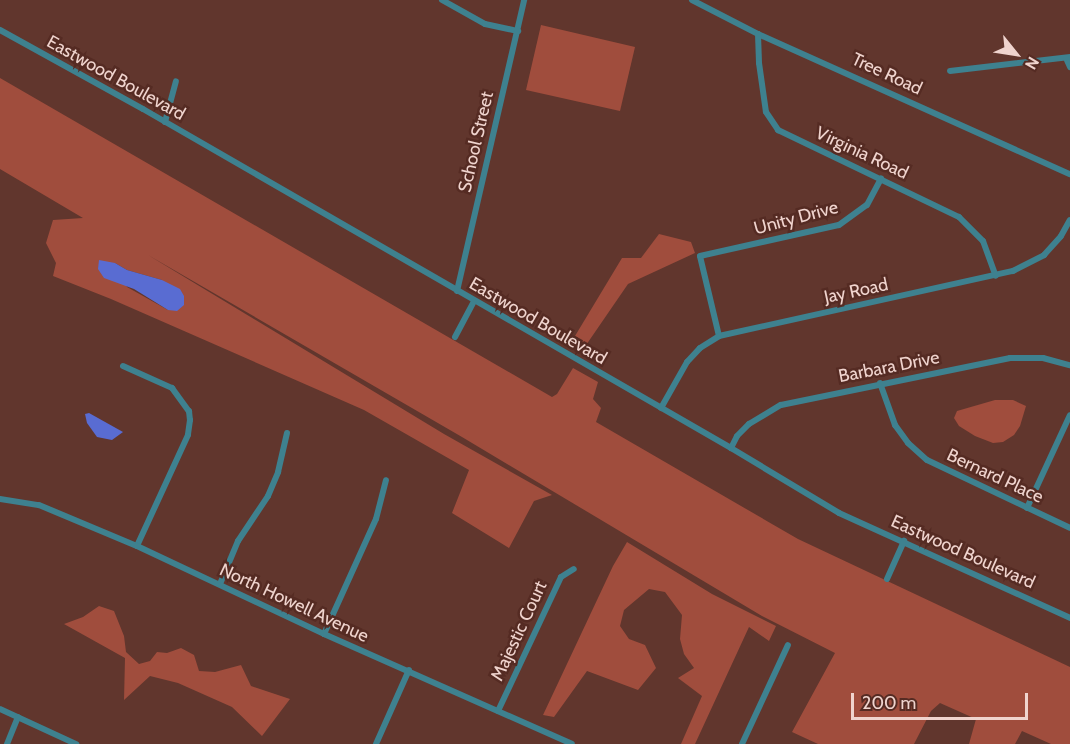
<!DOCTYPE html>
<style>
body{margin:0}
#map{position:relative;width:1070px;height:744px;overflow:hidden;background:#61362d;font-family:Cabin,sans-serif}
div>[style]{position:absolute}
.green>*{inset:0;background:#a04d3d}
.water>*{inset:0;background:#596cd2}
.minor>*{height:6px;margin:-3px;padding:0 3px;transform-origin:3px;border-radius:3px;background:#3e818f}
span{translate:-50% -50%;white-space:nowrap;text-align:center;line-height:1.15;-webkit-text-stroke:5px #552b23;paint-order:stroke}
.street-label{font-size:18px;color:#f0d4ce}
.north{position:absolute;left:986px;top:24px;width:60px;height:60px;-webkit-text-stroke:4px #552b23;paint-order:stroke;rotate:120deg;font-size:16px;font-weight:700;line-height:24px;text-align:center;color:#f0d4ce}
.north::after{content:'';display:block;margin:auto;width:21px;height:27px;background:#f0d4ce;clip-path:polygon(50% 0,100% 100%,50% 72%,0 100%)}
.scale{position:absolute;left:851px;top:693px;width:177px;height:27px;box-sizing:border-box;border:3px solid #f0d4ce;border-top:0;padding-left:8px;font-size:18px;line-height:21px;white-space:nowrap;color:#f0d4ce;-webkit-text-stroke:4px #552b23;paint-order:stroke}
</style>
<div id="map">
<div class="green">
<i style="clip-path:polygon(541px 25px,635px 47px,620px 111px,526px 90px)"></i>
<i style="clip-path:polygon(evenodd,0 78px,552px 397px,557px 394px,573px 368px,598px 382px,593px 399px,601px 408px,596px 422px,798px 539px,1070px 667px,1070px 744px,1051px 744px,1022px 731px,1015px 744px,969px 744px,976px 719px,940px 703px,931px 711px,914px 744px,818px 744px,792px 732px,835px 653px,762px 616px,462px 437px,148px 255px,444px 434px,552px 495px,534px 501px,509px 548px,452px 513px,469px 470px,364px 410px,111px 299px,53px 276px,56px 263px,46px 243px,53px 220px,83px 218px,0 169px,0 78px,115px 263px,127px 270px,162px 280px,168px 310px,127px 287px,115px 263px)"></i>
<i style="clip-path:polygon(659px 234px,691px 242px,695px 253px,628px 284px,582px 351px,575px 336px,622px 258px,641px 258px)"></i>
<i style="clip-path:polygon(995px 400px,1013px 400px,1026px 406px,1020px 426px,1014px 435px,1003px 442px,993px 443px,975px 436px,959px 426px,954px 418px,957px 411px)"></i>
<i style="clip-path:polygon(627px 542px,712px 594px,776px 626px,769px 641px,749px 627px,695px 744px,681px 744px,702px 696px,678px 678px,694px 668px,684px 654px,680px 639px,682px 615px,665px 592px,649px 589px,624px 610px,620px 626px,629px 639px,645px 645px,656px 668px,638px 690px,587px 671px,554px 717px,543px 715px,613px 566px)"></i>
<i style="clip-path:polygon(99px 606px,114px 611px,124px 636px,126px 652px,139px 664px,150px 661px,157px 652px,167px 653px,181px 648px,194px 655px,199px 671px,215px 672px,241px 665px,251px 686px,290px 699px,262px 736px,232px 707px,178px 683px,150px 676px,124px 700px,125px 658px,64px 624px,83px 617px)"></i>
</div>
<div class="water">
<i style="clip-path:polygon(99px 260px,115px 263px,127px 270px,162px 280px,180px 289px,184px 296px,184px 305px,177px 311px,168px 310px,134px 289px,104px 278px,98px 269px)"></i>
<i style="clip-path:polygon(89px 413px,123px 432px,112px 440px,97px 437px,87px 423px,85px 414px)"></i>
</div>
<div class="minor">
<i style="left:442px;top:0;width:49px;rotate:29.2deg"></i>
<i style="left:485px;top:24px;width:34px;rotate:12deg"></i>
<i style="left:692px;top:0;width:74px;rotate:27.3deg"></i>
<i style="left:758px;top:34px;width:342px;rotate:24.2deg"></i>
<i style="left:0;top:30px;width:163px;rotate:28.9deg"></i>
<i style="left:143px;top:109px;width:679px;rotate:29.96deg"></i>
<i style="left:731px;top:448px;width:126px;rotate:31deg"></i>
<i style="left:839px;top:513px;width:254px;rotate:24.4deg"></i>
<i style="left:758px;top:34px;width:29px;rotate:88deg"></i>
<i style="left:759px;top:63px;width:49px;rotate:81.9deg"></i>
<i style="left:766px;top:112px;width:22px;rotate:56deg"></i>
<i style="left:778px;top:130px;width:201px;rotate:25.7deg"></i>
<i style="left:959px;top:217px;width:34px;rotate:45deg"></i>
<i style="left:983px;top:241px;width:37px;rotate:70deg"></i>
<i style="left:1066px;top:58px;width:10px;rotate:66deg"></i>
<i style="left:950px;top:71px;width:121px;rotate:-6.7deg"></i>
<i style="left:165px;top:122px;width:42px;rotate:-75deg"></i>
<i style="left:457px;top:291px;width:299px;rotate:-77deg"></i>
<i style="left:719px;top:336px;width:82px;rotate:-103.4deg"></i>
<i style="left:700px;top:256px;width:142px;rotate:-12.6deg"></i>
<i style="left:839px;top:225px;width:34px;rotate:-36deg"></i>
<i style="left:867px;top:205px;width:30px;rotate:-62deg"></i>
<i style="left:455px;top:337px;width:40px;rotate:-62deg"></i>
<i style="left:123px;top:366px;width:54px;rotate:24.2deg"></i>
<i style="left:172px;top:388px;width:29px;rotate:54deg"></i>
<i style="left:189px;top:411px;width:9px;rotate:84deg"></i>
<i style="left:190px;top:420px;width:15px;rotate:98deg"></i>
<i style="left:188px;top:435px;width:122px;rotate:114.7deg"></i>
<i style="left:880px;top:383px;width:45px;rotate:70.3deg"></i>
<i style="left:895px;top:425px;width:22px;rotate:54deg"></i>
<i style="left:908px;top:443px;width:25px;rotate:42deg"></i>
<i style="left:927px;top:460px;width:158px;rotate:25.4deg"></i>
<i style="left:661px;top:408px;width:53px;rotate:-60.5deg"></i>
<i style="left:687px;top:362px;width:19px;rotate:-47deg"></i>
<i style="left:700px;top:348px;width:22px;rotate:-32deg"></i>
<i style="left:719px;top:336px;width:301px;rotate:-12.5deg"></i>
<i style="left:1013px;top:271px;width:35px;rotate:-27deg"></i>
<i style="left:1044px;top:255px;width:25px;rotate:-48deg"></i>
<i style="left:1061px;top:236px;width:18px;rotate:-61deg"></i>
<i style="left:731px;top:448px;width:13px;rotate:-63deg"></i>
<i style="left:737px;top:436px;width:17px;rotate:-45deg"></i>
<i style="left:749px;top:424px;width:37px;rotate:-31deg"></i>
<i style="left:781px;top:405px;width:234px;rotate:-11.6deg"></i>
<i style="left:1010px;top:358px;width:33px"></i>
<i style="left:1043px;top:358px;width:28px;rotate:15deg"></i>
<i style="left:0;top:499px;width:39px;rotate:9deg"></i>
<i style="left:39px;top:505px;width:106px;rotate:22.7deg"></i>
<i style="left:137px;top:546px;width:207px;rotate:25.2deg"></i>
<i style="left:324px;top:634px;width:271px;rotate:23.9deg"></i>
<i style="left:1027px;top:508px;width:102px;rotate:-65.2deg"></i>
<i style="left:887px;top:579px;width:42px;rotate:-65.9deg"></i>
<i style="left:220px;top:584px;width:47px;rotate:-67.3deg"></i>
<i style="left:238px;top:541px;width:54px;rotate:-56.3deg"></i>
<i style="left:268px;top:496px;width:26px;rotate:-67deg"></i>
<i style="left:278px;top:472px;width:40px;rotate:-77deg"></i>
<i style="left:324px;top:634px;width:126px;rotate:-65.7deg"></i>
<i style="left:376px;top:519px;width:40px;rotate:-75.6deg"></i>
<i style="left:0;top:709px;width:84px;rotate:24.7deg"></i>
<i style="left:498px;top:711px;width:148px;rotate:-64.8deg"></i>
<i style="left:561px;top:577px;width:15px;rotate:-32deg"></i>
<i style="left:7px;top:744px;width:29px;rotate:-68deg"></i>
<i style="left:376px;top:744px;width:81px;rotate:-66deg"></i>
<i style="left:742px;top:744px;width:109px;rotate:-65.1deg"></i>
</div>
<div class="street-label">
<span style="left:887px;top:74px;rotate:25deg">Tree Road</span>
<span style="left:116px;top:78px;rotate:29deg">Eastwood Boulevard</span>
<span style="left:476px;top:142px;rotate:-77deg">School Street</span>
<span style="left:862px;top:153px;rotate:25deg">Virginia Road</span>
<span style="left:796px;top:218px;rotate:-15deg">Unity Drive</span>
<span style="left:856px;top:291px;rotate:-12deg">Jay Road</span>
<span style="left:538px;top:321px;rotate:30deg">Eastwood Boulevard</span>
<span style="left:889px;top:367px;rotate:-11deg">Barbara Drive</span>
<span style="left:995px;top:476px;rotate:25deg">Bernard Place</span>
<span style="left:963px;top:552px;rotate:24deg">Eastwood Boulevard</span>
<span style="left:294px;top:603px;rotate:25deg">North Howell Avenue</span>
<span style="left:519px;top:631px;rotate:-65deg">Majestic Court</span>
</div>
<div class="north">N</div>
<div class="scale">200 m</div>
</div>
